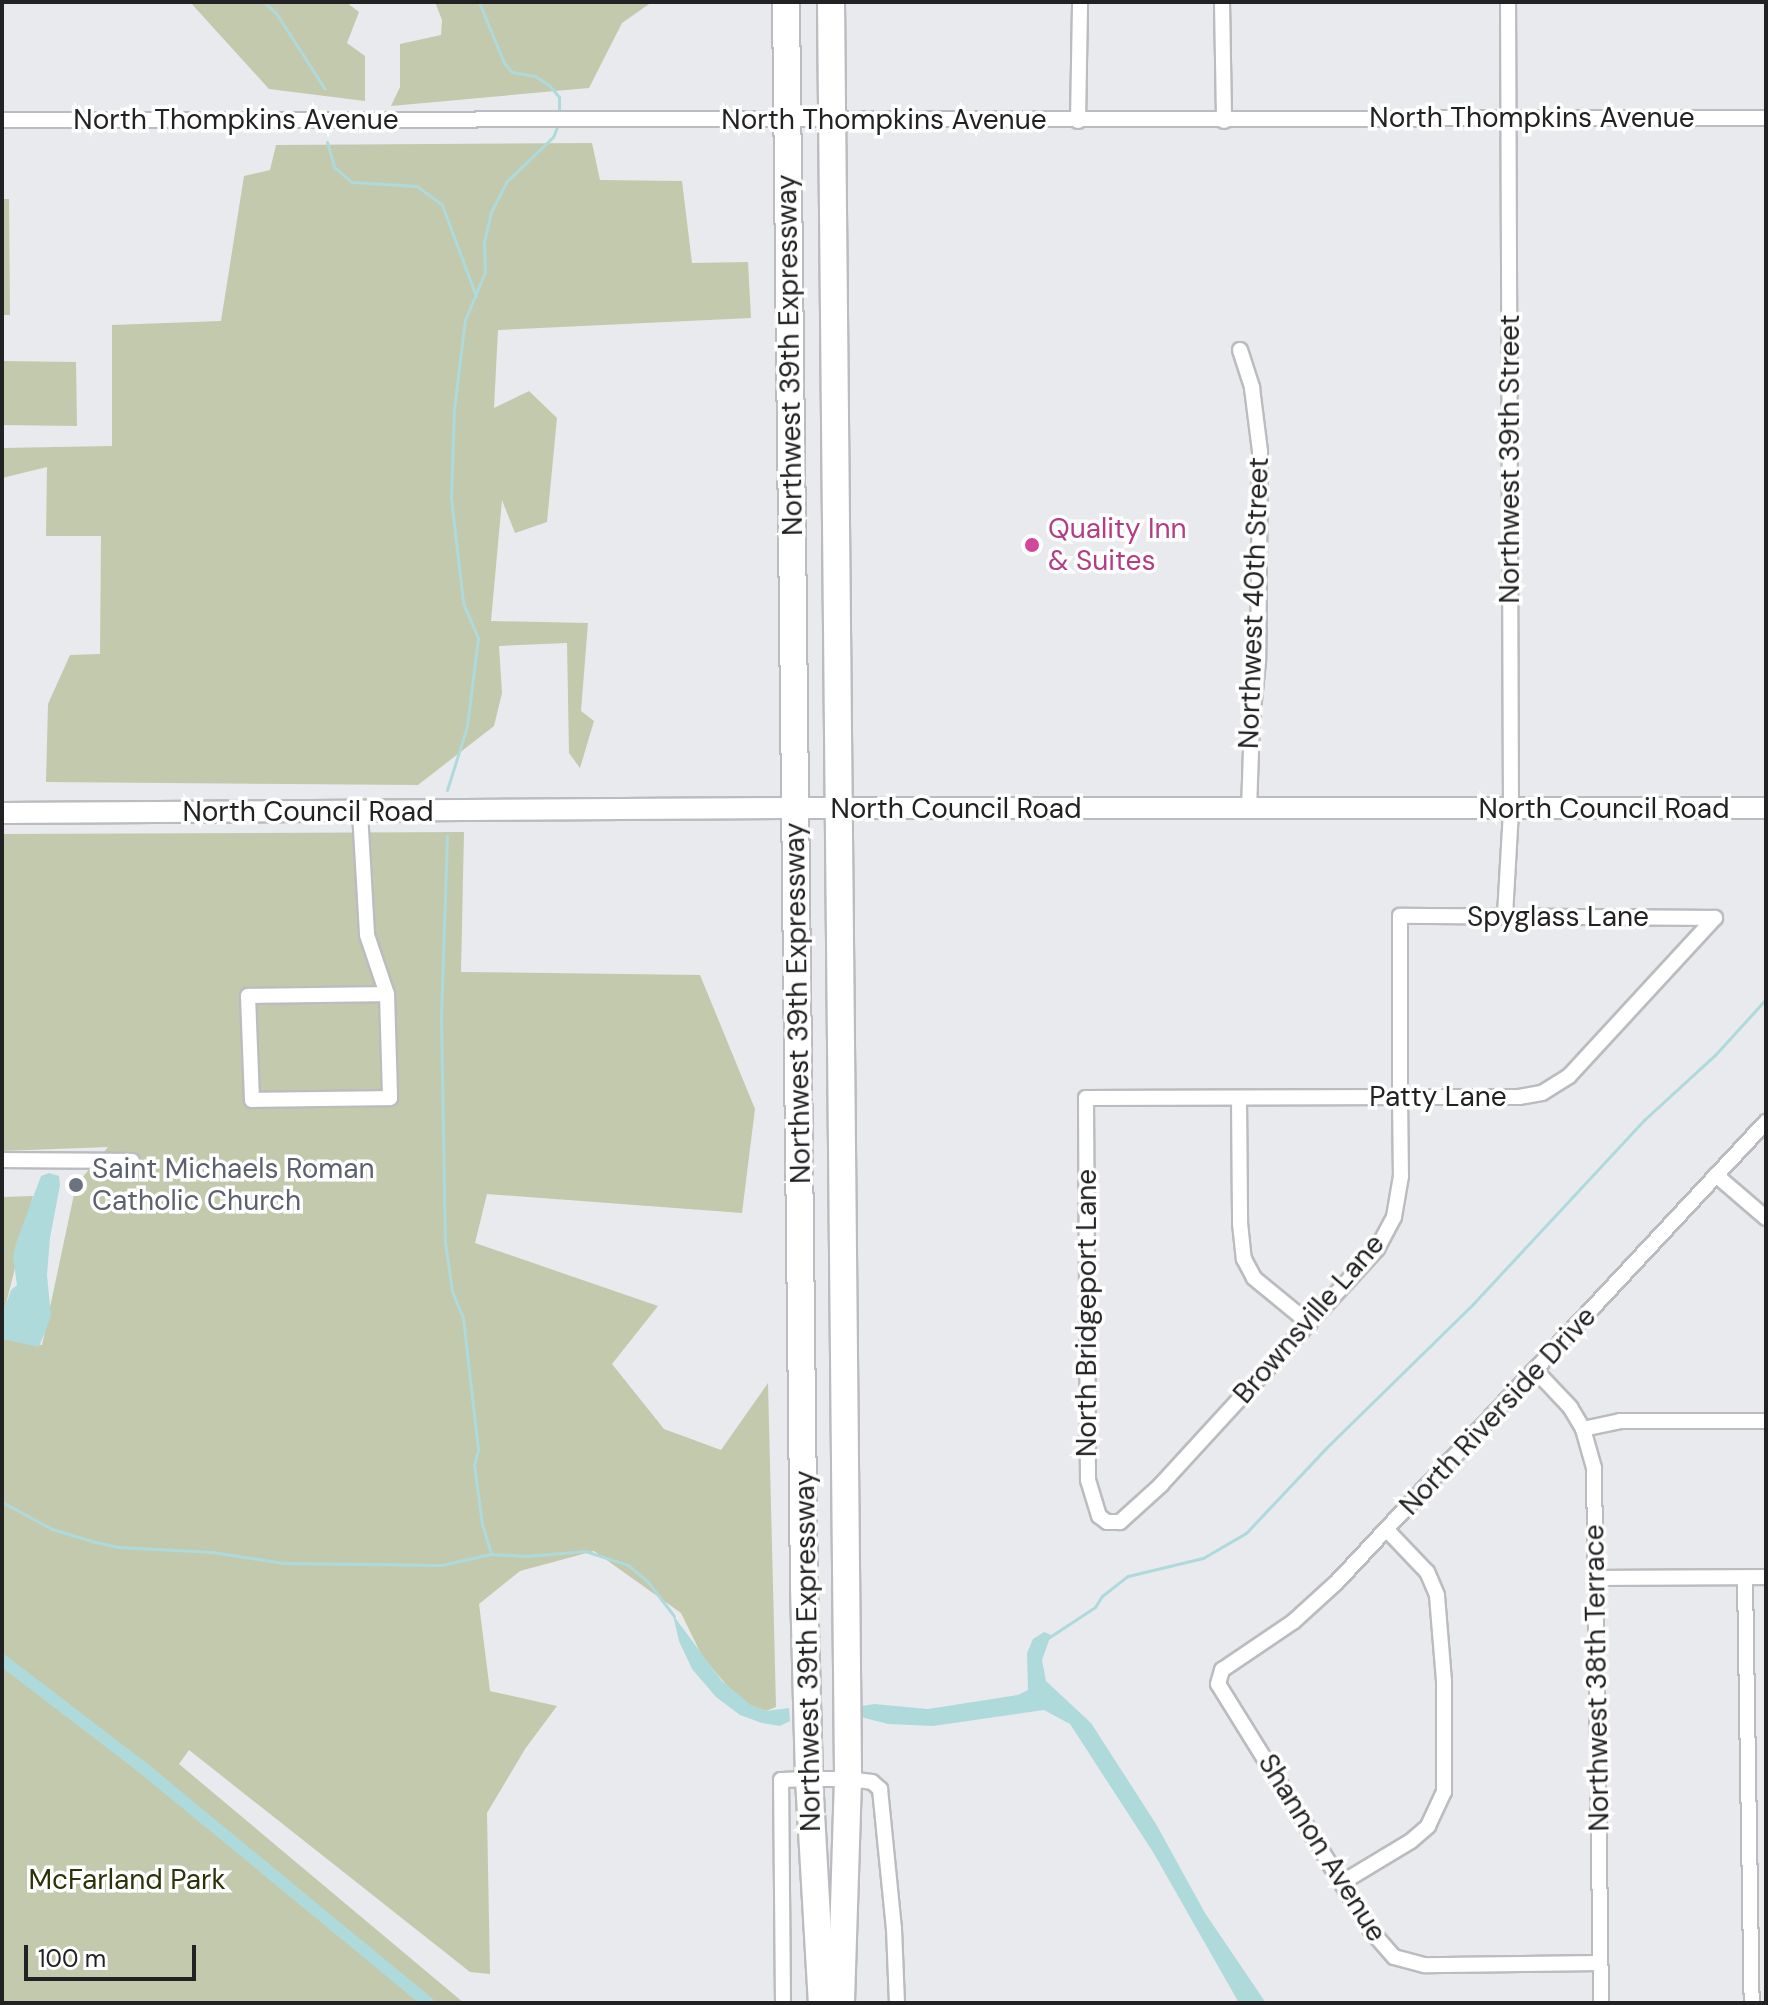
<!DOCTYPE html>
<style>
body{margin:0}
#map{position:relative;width:1768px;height:2005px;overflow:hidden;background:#e9eaed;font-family:"DM Sans",sans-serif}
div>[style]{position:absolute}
.green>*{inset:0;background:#c3c9ac}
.water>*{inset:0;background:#aedadc}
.stream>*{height:3px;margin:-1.5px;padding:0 1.5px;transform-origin:1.5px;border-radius:1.5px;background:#aedadc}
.canal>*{height:12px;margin:-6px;padding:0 6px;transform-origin:6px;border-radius:6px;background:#aedadc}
.roads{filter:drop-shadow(2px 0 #bbbcbf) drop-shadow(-2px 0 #bbbcbf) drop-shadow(0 2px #bbbcbf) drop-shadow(0 -2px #bbbcbf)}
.street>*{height:14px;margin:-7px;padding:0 7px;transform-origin:7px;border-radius:7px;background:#fff}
.secondary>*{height:20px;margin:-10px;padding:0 10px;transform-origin:10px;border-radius:10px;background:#fff}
.highway>*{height:26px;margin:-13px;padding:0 13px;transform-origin:13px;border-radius:13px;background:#fff}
.dots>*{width:22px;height:22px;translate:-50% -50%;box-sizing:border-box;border:4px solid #fff;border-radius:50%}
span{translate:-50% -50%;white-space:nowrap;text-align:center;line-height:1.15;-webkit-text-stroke:7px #fff;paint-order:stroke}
.street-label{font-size:28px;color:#222224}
.hotel-label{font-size:28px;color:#b23c85}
.left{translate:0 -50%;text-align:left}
.worship-label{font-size:28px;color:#5b616d}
.park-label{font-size:28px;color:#2d3208}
.frame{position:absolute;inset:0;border:4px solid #222224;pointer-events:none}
.scale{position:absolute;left:24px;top:1945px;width:172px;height:36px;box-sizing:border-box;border:4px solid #222224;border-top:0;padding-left:10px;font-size:24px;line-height:28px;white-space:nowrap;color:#222224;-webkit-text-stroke:6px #fff;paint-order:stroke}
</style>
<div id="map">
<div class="green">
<i style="clip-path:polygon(190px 2px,346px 2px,359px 12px,347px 43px,365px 56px,365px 101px,269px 89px)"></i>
<i style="clip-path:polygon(435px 2px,652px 2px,622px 23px,589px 88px,391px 106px,400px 87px,400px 44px,441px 35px,442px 20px)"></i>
<i style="clip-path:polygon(592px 143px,600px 180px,682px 181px,692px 263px,748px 262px,751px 318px,498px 330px,494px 408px,529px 391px,557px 418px,547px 522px,515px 533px,502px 500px,491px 621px,588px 623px,581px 711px,594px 721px,580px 768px,569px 753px,567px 643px,499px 646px,502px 693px,494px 726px,418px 785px,46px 782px,48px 704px,70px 655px,100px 654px,101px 536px,46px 536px,47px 467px,2px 478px,2px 448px,112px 446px,112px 325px,221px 321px,244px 176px,270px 170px,276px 145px)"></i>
<i style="clip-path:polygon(2px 199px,9px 199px,10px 315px,2px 315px)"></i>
<i style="clip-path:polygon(2px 361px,76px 362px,77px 426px,2px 425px)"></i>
<i style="clip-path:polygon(464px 832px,461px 972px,700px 975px,755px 1109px,742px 1213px,487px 1194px,475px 1243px,658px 1306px,612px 1364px,664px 1429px,721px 1450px,768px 1383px,776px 1707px,766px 1711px,750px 1705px,729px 1688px,702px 1656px,681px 1613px,594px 1551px,520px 1571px,479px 1604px,490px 1691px,557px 1706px,525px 1749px,487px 1813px,490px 1974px,470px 1972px,189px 1750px,179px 1764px,464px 2003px,2px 2003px,2px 1338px,42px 1345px,76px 1185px,108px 1147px,2px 1151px,2px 834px)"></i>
<i style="clip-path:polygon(33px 1196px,5px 1308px,2px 1318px,2px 1197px)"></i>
</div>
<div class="water">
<i style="clip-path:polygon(49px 1173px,59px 1176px,60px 1185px,50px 1238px,47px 1275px,51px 1316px,39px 1347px,2px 1339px,2px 1316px,11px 1290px,17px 1285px,13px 1257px,16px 1243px,41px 1176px)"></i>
<i style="clip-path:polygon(673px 1615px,722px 1681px,751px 1705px,766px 1711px,789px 1708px,790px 1721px,780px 1726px,762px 1723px,740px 1715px,716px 1697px,692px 1669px,679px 1641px)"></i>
<i style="clip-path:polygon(1044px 1632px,1051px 1635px,1042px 1660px,1046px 1681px,1091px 1723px,1156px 1824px,1205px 1913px,1266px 2003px,1239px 2003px,1153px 1852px,1070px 1724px,1044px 1710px,933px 1726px,888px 1724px,861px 1717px,862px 1706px,874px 1704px,928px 1709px,1018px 1695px,1028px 1690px,1027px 1653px,1033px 1639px)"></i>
</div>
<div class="stream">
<i style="left:264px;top:2px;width:16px;rotate:43deg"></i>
<i style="left:276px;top:13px;width:90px;rotate:57.2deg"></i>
<i style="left:479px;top:2px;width:66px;rotate:67.7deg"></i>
<i style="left:504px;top:63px;width:12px;rotate:48deg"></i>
<i style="left:512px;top:72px;width:23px;rotate:10deg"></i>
<i style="left:535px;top:76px;width:17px;rotate:33deg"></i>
<i style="left:549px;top:85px;width:16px;rotate:50deg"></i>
<i style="left:559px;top:97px;width:14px;rotate:90deg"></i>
<i style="left:327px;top:142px;width:26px;rotate:74deg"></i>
<i style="left:334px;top:167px;width:23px;rotate:40deg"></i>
<i style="left:352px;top:182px;width:65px;rotate:3.5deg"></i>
<i style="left:417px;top:186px;width:31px;rotate:37deg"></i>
<i style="left:442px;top:205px;width:97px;rotate:69.5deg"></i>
<i style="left:447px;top:790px;width:67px;rotate:-72.6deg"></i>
<i style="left:467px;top:726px;width:89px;rotate:-82.9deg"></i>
<i style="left:478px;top:638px;width:39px;rotate:-113deg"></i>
<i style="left:463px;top:602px;width:105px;rotate:-96.6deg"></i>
<i style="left:451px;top:498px;width:89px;rotate:-88.1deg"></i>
<i style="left:454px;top:409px;width:90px;rotate:-83deg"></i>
<i style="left:465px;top:320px;width:52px;rotate:-67.4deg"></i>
<i style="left:485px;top:272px;width:30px;rotate:-92deg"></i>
<i style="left:484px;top:242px;width:31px;rotate:-77deg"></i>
<i style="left:491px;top:212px;width:34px;rotate:-63deg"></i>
<i style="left:506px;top:182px;width:65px;rotate:-43.8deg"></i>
<i style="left:553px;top:137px;width:11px;rotate:-68deg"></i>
<i style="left:447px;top:836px;width:181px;rotate:91.9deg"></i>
<i style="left:441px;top:1017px;width:225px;rotate:89deg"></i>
<i style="left:445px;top:1242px;width:49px;rotate:81.9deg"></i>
<i style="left:452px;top:1291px;width:29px;rotate:68deg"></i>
<i style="left:463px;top:1318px;width:133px;rotate:83.5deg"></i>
<i style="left:478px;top:1450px;width:16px;rotate:105deg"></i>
<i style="left:474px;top:1465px;width:60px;rotate:82.3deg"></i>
<i style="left:482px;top:1524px;width:31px;rotate:73deg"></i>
<i style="left:2px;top:1502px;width:57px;rotate:28.4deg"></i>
<i style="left:52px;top:1529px;width:45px;rotate:16.8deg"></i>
<i style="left:95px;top:1542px;width:24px;rotate:12deg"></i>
<i style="left:118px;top:1547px;width:95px;rotate:3deg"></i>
<i style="left:213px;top:1552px;width:71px;rotate:8.9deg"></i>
<i style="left:283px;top:1563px;width:158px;rotate:0.7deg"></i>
<i style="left:441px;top:1565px;width:51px;rotate:-12.4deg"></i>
<i style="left:491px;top:1554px;width:36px;rotate:3deg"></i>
<i style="left:527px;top:1556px;width:58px;rotate:-4.9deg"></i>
<i style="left:585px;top:1551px;width:45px;rotate:18deg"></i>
<i style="left:628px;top:1565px;width:26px;rotate:40deg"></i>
<i style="left:648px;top:1582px;width:43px;rotate:52.6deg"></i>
<i style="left:1048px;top:1638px;width:56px;rotate:-33.4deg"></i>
<i style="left:1095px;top:1607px;width:13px;rotate:-58deg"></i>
<i style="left:1102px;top:1596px;width:33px;rotate:-38deg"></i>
<i style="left:1128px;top:1576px;width:77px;rotate:-13.5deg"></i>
<i style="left:1203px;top:1558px;width:50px;rotate:-30.2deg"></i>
<i style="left:1246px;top:1533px;width:117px;rotate:-46.7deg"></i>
<i style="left:1326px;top:1448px;width:204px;rotate:-44.4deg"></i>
<i style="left:1472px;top:1305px;width:253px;rotate:-47.1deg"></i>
<i style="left:1644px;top:1120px;width:96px;rotate:-42.5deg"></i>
<i style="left:1715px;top:1055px;width:76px;rotate:-47.7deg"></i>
</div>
<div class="canal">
<i style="left:2px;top:1660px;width:176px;rotate:37.4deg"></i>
<i style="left:142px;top:1767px;width:371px;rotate:39.5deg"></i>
</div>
<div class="roads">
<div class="street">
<i style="left:1222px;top:2px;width:119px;rotate:89deg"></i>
<i style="left:2px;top:120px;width:1764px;rotate:-0.06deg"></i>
<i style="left:1078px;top:121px;width:119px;rotate:-89deg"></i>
<i style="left:1240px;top:350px;width:40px;rotate:72deg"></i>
<i style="left:1252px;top:388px;width:64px;rotate:82.8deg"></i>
<i style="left:1260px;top:451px;width:210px;rotate:90.5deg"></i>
<i style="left:1258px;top:661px;width:59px;rotate:95.8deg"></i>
<i style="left:1252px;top:720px;width:90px;rotate:91.9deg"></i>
<i style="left:360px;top:812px;width:123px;rotate:86.7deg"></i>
<i style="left:367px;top:935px;width:62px;rotate:71.3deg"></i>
<i style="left:387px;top:994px;width:104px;rotate:88.3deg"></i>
<i style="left:390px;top:1098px;width:138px;rotate:179.2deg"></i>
<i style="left:252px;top:1100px;width:104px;rotate:-92.2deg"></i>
<i style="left:248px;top:996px;width:139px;rotate:-0.8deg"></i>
<i style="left:1505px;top:915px;width:105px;rotate:-86.7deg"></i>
<i style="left:1511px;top:810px;width:808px;rotate:-90.21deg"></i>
<i style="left:1715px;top:918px;width:315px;rotate:-179.6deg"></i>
<i style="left:1400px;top:916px;width:181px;rotate:90deg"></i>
<i style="left:1400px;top:1097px;width:79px;rotate:89.3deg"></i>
<i style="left:1401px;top:1176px;width:42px;rotate:99.7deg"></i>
<i style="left:1394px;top:1217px;width:36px;rotate:118deg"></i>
<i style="left:1377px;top:1249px;width:319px;rotate:132.5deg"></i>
<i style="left:1162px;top:1484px;width:57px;rotate:137.9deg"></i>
<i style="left:1120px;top:1522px;width:13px;rotate:180deg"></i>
<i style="left:1107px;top:1522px;width:10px;rotate:-143deg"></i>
<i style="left:1099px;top:1516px;width:38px;rotate:-107deg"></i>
<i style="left:1088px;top:1480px;width:382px;rotate:-90.3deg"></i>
<i style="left:1086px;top:1098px;width:314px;rotate:-0.2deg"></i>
<i style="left:1400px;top:1097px;width:119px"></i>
<i style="left:1519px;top:1097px;width:23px;rotate:-10deg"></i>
<i style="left:1542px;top:1093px;width:32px;rotate:-32deg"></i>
<i style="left:1569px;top:1076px;width:215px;rotate:-47.3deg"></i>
<i style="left:1239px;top:1098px;width:125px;rotate:89.5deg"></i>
<i style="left:1240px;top:1223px;width:36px;rotate:84deg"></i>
<i style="left:1244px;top:1259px;width:21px;rotate:62deg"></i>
<i style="left:1254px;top:1278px;width:72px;rotate:39.4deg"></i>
<i style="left:2px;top:1160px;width:130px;rotate:0.4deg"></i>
<i style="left:1716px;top:1175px;width:66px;rotate:40.7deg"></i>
<i style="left:1536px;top:1371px;width:50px;rotate:46.6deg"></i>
<i style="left:1570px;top:1407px;width:26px;rotate:59deg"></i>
<i style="left:1583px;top:1429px;width:41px;rotate:74.2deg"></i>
<i style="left:1594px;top:1468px;width:535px;rotate:89.25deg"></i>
<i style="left:1583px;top:1429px;width:38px;rotate:-12deg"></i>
<i style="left:1620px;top:1421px;width:146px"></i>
<i style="left:1596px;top:1578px;width:170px;rotate:-0.3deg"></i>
<i style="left:1745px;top:1578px;width:425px;rotate:89.1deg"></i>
<i style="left:1343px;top:1882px;width:79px;rotate:-31.1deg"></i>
<i style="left:1411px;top:1841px;width:23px;rotate:-41deg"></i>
<i style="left:1428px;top:1826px;width:38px;rotate:-65deg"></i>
<i style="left:1444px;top:1792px;width:111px;rotate:-90deg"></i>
<i style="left:1444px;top:1681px;width:86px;rotate:-94.7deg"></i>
<i style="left:1437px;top:1595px;width:25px;rotate:-113deg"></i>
<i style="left:1427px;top:1572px;width:58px;rotate:-133.6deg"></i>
<i style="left:1600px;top:1963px;width:176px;rotate:179.3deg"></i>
<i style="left:1424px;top:1965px;width:31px;rotate:-165deg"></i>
<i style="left:1394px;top:1957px;width:37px;rotate:-131deg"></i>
<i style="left:1370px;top:1929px;width:288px;rotate:-121.8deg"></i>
<i style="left:1218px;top:1684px;width:15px;rotate:-74deg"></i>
<i style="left:1222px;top:1670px;width:86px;rotate:-34.1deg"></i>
<i style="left:1293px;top:1622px;width:59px;rotate:-42.3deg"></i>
<i style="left:1337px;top:1582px;width:629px;rotate:-47deg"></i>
<i style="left:783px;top:2003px;width:223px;rotate:-90.5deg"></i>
<i style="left:781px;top:1780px;width:28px;rotate:-2deg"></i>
<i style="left:809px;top:1779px;width:39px"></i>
<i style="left:848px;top:1779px;width:24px;rotate:7deg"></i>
<i style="left:872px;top:1782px;width:11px;rotate:41deg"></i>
<i style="left:880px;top:1789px;width:141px;rotate:84.3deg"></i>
<i style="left:894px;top:1929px;width:74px;rotate:87.7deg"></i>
</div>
<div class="secondary">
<i style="left:2px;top:813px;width:780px;rotate:-0.37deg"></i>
<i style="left:782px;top:808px;width:984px"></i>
</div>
<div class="highway">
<i style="left:786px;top:2px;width:1585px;rotate:89.35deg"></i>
<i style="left:804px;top:1587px;width:192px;rotate:88.5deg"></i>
<i style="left:809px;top:1779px;width:224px;rotate:86.7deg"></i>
<i style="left:831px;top:2px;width:1777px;rotate:89.45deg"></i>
<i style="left:848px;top:1779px;width:224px;rotate:91.8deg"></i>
</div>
</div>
<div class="dots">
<i style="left:1032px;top:545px;background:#d1479c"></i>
<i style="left:76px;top:1185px;background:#6b7280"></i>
</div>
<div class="street-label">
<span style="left:1532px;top:118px">North Thompkins Avenue</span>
<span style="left:236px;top:120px">North Thompkins Avenue</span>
<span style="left:884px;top:120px">North Thompkins Avenue</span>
<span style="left:790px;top:355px;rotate:-91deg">Northwest 39th Expressway</span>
<span style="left:1510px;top:459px;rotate:-90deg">Northwest 39th Street</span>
<span style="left:1254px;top:603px;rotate:-88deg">Northwest 40th Street</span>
<span style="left:956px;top:809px">North Council Road</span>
<span style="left:1604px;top:809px">North Council Road</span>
<span style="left:308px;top:812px">North Council Road</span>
<span style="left:1558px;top:917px">Spyglass Lane</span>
<span style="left:798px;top:1003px;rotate:-91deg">Northwest 39th Expressway</span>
<span style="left:1438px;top:1097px">Patty Lane</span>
<span style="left:1087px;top:1313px;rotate:-90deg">North Bridgeport Lane</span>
<span style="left:1309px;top:1319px;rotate:-49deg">Brownsville Lane</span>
<span style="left:1498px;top:1411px;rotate:-47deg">North Riverside Drive</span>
<span style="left:808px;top:1651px;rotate:-91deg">Northwest 39th Expressway</span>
<span style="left:1597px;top:1678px;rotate:-91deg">Northwest 38th Terrace</span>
<span style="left:1322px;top:1848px;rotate:58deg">Shannon Avenue</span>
</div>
<div class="hotel-label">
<span class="left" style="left:1048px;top:545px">Quality Inn<br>&amp; Suites</span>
</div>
<div class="worship-label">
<span class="left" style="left:92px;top:1185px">Saint Michaels Roman<br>Catholic Church</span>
</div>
<div class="park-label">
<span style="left:127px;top:1880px">McFarland Park</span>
</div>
<div class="frame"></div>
<div class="scale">100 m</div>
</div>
